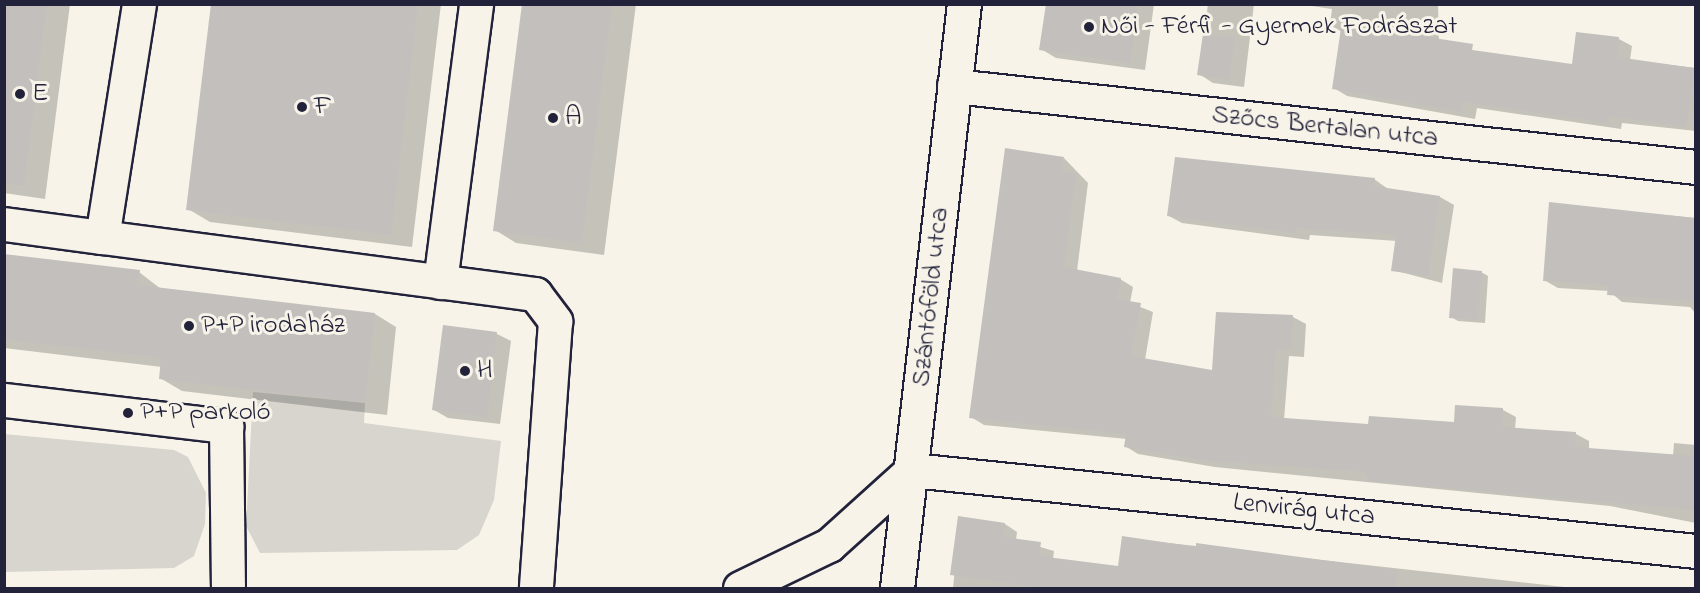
<!DOCTYPE html>
<meta charset="utf-8">
<style>
body{margin:0}
#map{position:relative;width:1700px;height:593px;overflow:hidden;background:#f7f3e8;font-family:"Indie Flower",sans-serif}
div>[style]{position:absolute}
.green>*{inset:0;background:#d8d5cf}
.shadow>*{inset:0;background:#0003}
.building>*{inset:0;background:#c2bfbd}
.roads{filter:drop-shadow(2px 0 #22223b) drop-shadow(-2px 0 #22223b) drop-shadow(0 2px #22223b) drop-shadow(0 -2px #22223b)}
.minor>*{height:33px;margin:-16.5px;padding:0 16.5px;transform-origin:16.5px;border-radius:16.5px;background:#f7f3e8}
.dots>*{width:16px;height:16px;translate:-50% -50%;box-sizing:border-box;border:3px solid #f7f3e8;border-radius:50%}
span{translate:-50% -50%;white-space:nowrap;text-align:center;line-height:1.15;-webkit-text-stroke:6px #f7f3e8;paint-order:stroke}
.poi-label{font-size:27px;color:#22223b}
.left{translate:0 -50%;text-align:left}
.street-label{font-size:27px;color:#22223b}
.frame{position:absolute;inset:0;border:6px solid #22223b;pointer-events:none}
</style>
<div id="map">
<div class="green">
<i style="clip-path:polygon(253px 392px,365px 403px,364px 423px,501px 441px,494px 500px,479px 535px,457px 550px,260px 553px,246px 526px)"></i>
<i style="clip-path:polygon(4px 434px,174px 450px,188px 457px,206px 493px,205px 524px,194px 556px,174px 568px,5px 572px)"></i>
</div>
<div class="shadow">
<i style="clip-path:polygon(4px 4px,70px 4px,45px 199px,4px 193px)"></i>
<i style="clip-path:polygon(212px 4px,441px 4px,412px 247px,210px 222px,188px 209px)"></i>
<i style="clip-path:polygon(524px 4px,636px 4px,604px 255px,516px 243px,495px 230px)"></i>
<i style="clip-path:polygon(1047px 4px,1154px 4px,1145px 70px,1056px 58px,1041px 49px)"></i>
<i style="clip-path:polygon(1208px 4px,1254px 4px,1244px 87px,1213px 83px,1199px 74px)"></i>
<i style="clip-path:polygon(1298px 4px,1438px 4px,1439px 41px,1486px 54px,1573px 66px,1619px 39px,1632px 46px,1630px 60px,1696px 68px,1696px 131px,1622px 123px,1621px 129px,1477px 108px,1475px 119px,1347px 96px,1334px 88px,1342px 32px,1330px 25px,1332px 9px)"></i>
<i style="clip-path:polygon(1064px 158px,1088px 183px,1077px 271px,1120px 279px,1133px 287px,1130px 303px,1153px 312px,1145px 360px,1213px 372px,1217px 314px,1293px 317px,1306px 324px,1304px 357px,1289px 356px,1284px 420px,1370px 426px,1455px 424px,1456px 406px,1503px 410px,1516px 417px,1515px 429px,1576px 434px,1589px 441px,1589px 449px,1673px 456px,1674px 443px,1696px 445px,1696px 523px,1610px 506px,1215px 467px,1138px 454px,1125px 446px,1127px 439px,984px 425px,971px 417px)"></i>
<i style="clip-path:polygon(1374px 179px,1388px 189px,1440px 197px,1454px 205px,1442px 283px,1393px 270px,1397px 241px,1310px 235px,1309px 240px,1182px 223px,1169px 216px)"></i>
<i style="clip-path:polygon(1550px 204px,1696px 218px,1696px 314px,1690px 307px,1622px 302px,1609px 291px,1558px 288px,1544px 280px)"></i>
<i style="clip-path:polygon(4px 256px,139px 272px,161px 289px,375px 314px,396px 327px,387px 415px,182px 391px,160px 378px,162px 367px,4px 348px)"></i>
<i style="clip-path:polygon(1481px 272px,1488px 276px,1485px 323px,1458px 321px,1451px 317px)"></i>
<i style="clip-path:polygon(444px 327px,497px 334px,511px 341px,500px 424px,448px 418px,434px 410px)"></i>
<i style="clip-path:polygon(960px 518px,1005px 524px,1017px 532px,1016px 540px,1054px 551px,1053px 559px,1119px 573px,1124px 538px,1574px 588px,953px 588px)"></i>
</div>
<div class="building">
<i style="clip-path:polygon(4px 4px,47px 4px,24px 185px,4px 184px)"></i>
<i style="clip-path:polygon(211px 4px,418px 4px,391px 235px,186px 210px)"></i>
<i style="clip-path:polygon(522px 4px,612px 4px,582px 243px,493px 231px)"></i>
<i style="clip-path:polygon(1046px 4px,1138px 4px,1130px 63px,1039px 50px)"></i>
<i style="clip-path:polygon(1341px 28px,1414px 35px,1473px 44px,1472px 50px,1572px 64px,1576px 32px,1619px 37px,1617px 57px,1694px 68px,1686px 127px,1609px 116px,1609px 123px,1464px 102px,1462px 112px,1332px 89px)"></i>
<i style="clip-path:polygon(1203px 34px,1235px 38px,1229px 80px,1197px 75px)"></i>
<i style="clip-path:polygon(1005px 148px,1064px 157px,1062px 172px,1076px 174px,1064px 267px,1121px 278px,1117px 299px,1141px 303px,1131px 356px,1212px 370px,1216px 312px,1293px 315px,1291px 350px,1276px 349px,1271px 417px,1368px 424px,1369px 416px,1454px 422px,1455px 405px,1503px 408px,1502px 427px,1576px 432px,1575px 447px,1695px 456px,1695px 510px,1369px 481px,1365px 472px,1201px 460px,1124px 447px,1126px 434px,969px 418px)"></i>
<i style="clip-path:polygon(1175px 157px,1375px 178px,1374px 186px,1440px 196px,1428px 276px,1391px 271px,1396px 235px,1296px 228px,1296px 233px,1167px 216px)"></i>
<i style="clip-path:polygon(1549px 202px,1695px 218px,1695px 301px,1607px 295px,1608px 285px,1543px 281px)"></i>
<i style="clip-path:polygon(4px 254px,140px 270px,138px 285px,375px 313px,365px 403px,159px 379px,161px 358px,4px 339px)"></i>
<i style="clip-path:polygon(1453px 268px,1482px 271px,1478px 320px,1449px 318px)"></i>
<i style="clip-path:polygon(443px 325px,497px 332px,487px 417px,432px 410px)"></i>
<i style="clip-path:polygon(958px 516px,1005px 523px,1003px 537px,1041px 542px,1039px 556px,1118px 566px,1122px 536px,1196px 547px,1196px 543px,1397px 570px,1396px 588px,1045px 588px,950px 575px)"></i>
</div>
<div class="roads">
<div class="minor">
<i style="left:139px;top:4px;width:236px;rotate:99deg"></i>
<i style="left:102px;top:237px;width:437px;rotate:7.5deg"></i>
<i style="left:535px;top:294px;width:34px;rotate:53deg"></i>
<i style="left:555px;top:321px;width:268px;rotate:94.1deg"></i>
<i style="left:954px;top:86px;width:746px;rotate:6.23deg"></i>
<i style="left:4px;top:224px;width:99px;rotate:7.6deg"></i>
<i style="left:440px;top:282px;width:280px;rotate:-82.6deg"></i>
<i style="left:4px;top:400px;width:224px;rotate:6.7deg"></i>
<i style="left:226px;top:426px;width:162px;rotate:89.3deg"></i>
<i style="left:912px;top:470px;width:788px;rotate:5.9deg"></i>
<i style="left:740px;top:588px;width:99px;rotate:-25.8deg"></i>
<i style="left:829px;top:545px;width:112px;rotate:-42.1deg"></i>
<i style="left:897px;top:588px;width:588px;rotate:-83.46deg"></i>
</div>
</div>
<div class="dots">
<i style="left:1089px;top:27px;background:#22223b"></i>
<i style="left:20px;top:94px;background:#22223b"></i>
<i style="left:302px;top:107px;background:#22223b"></i>
<i style="left:553px;top:118px;background:#22223b"></i>
<i style="left:189px;top:326px;background:#22223b"></i>
<i style="left:465px;top:371px;background:#22223b"></i>
<i style="left:128px;top:413px;background:#22223b"></i>
</div>
<div class="poi-label">
<span class="left" style="left:1101px;top:27px">Női - Férfi - Gyermek Fodrászat</span>
<span class="left" style="left:32px;top:94px">E</span>
<span class="left" style="left:314px;top:107px">F</span>
<span class="left" style="left:565px;top:118px">A</span>
<span class="left" style="left:201px;top:326px">P+P irodaház</span>
<span class="left" style="left:477px;top:371px">H</span>
<span class="left" style="left:140px;top:413px">P+P parkoló</span>
</div>
<div class="street-label">
<span style="left:1325px;top:127px;rotate:6deg">Szőcs Bertalan utca</span>
<span style="left:931px;top:297px;rotate:-84deg">Szántóföld utca</span>
<span style="left:1304px;top:510px;rotate:6deg">Lenvirág utca</span>
</div>
<div class="frame"></div>
</div>
